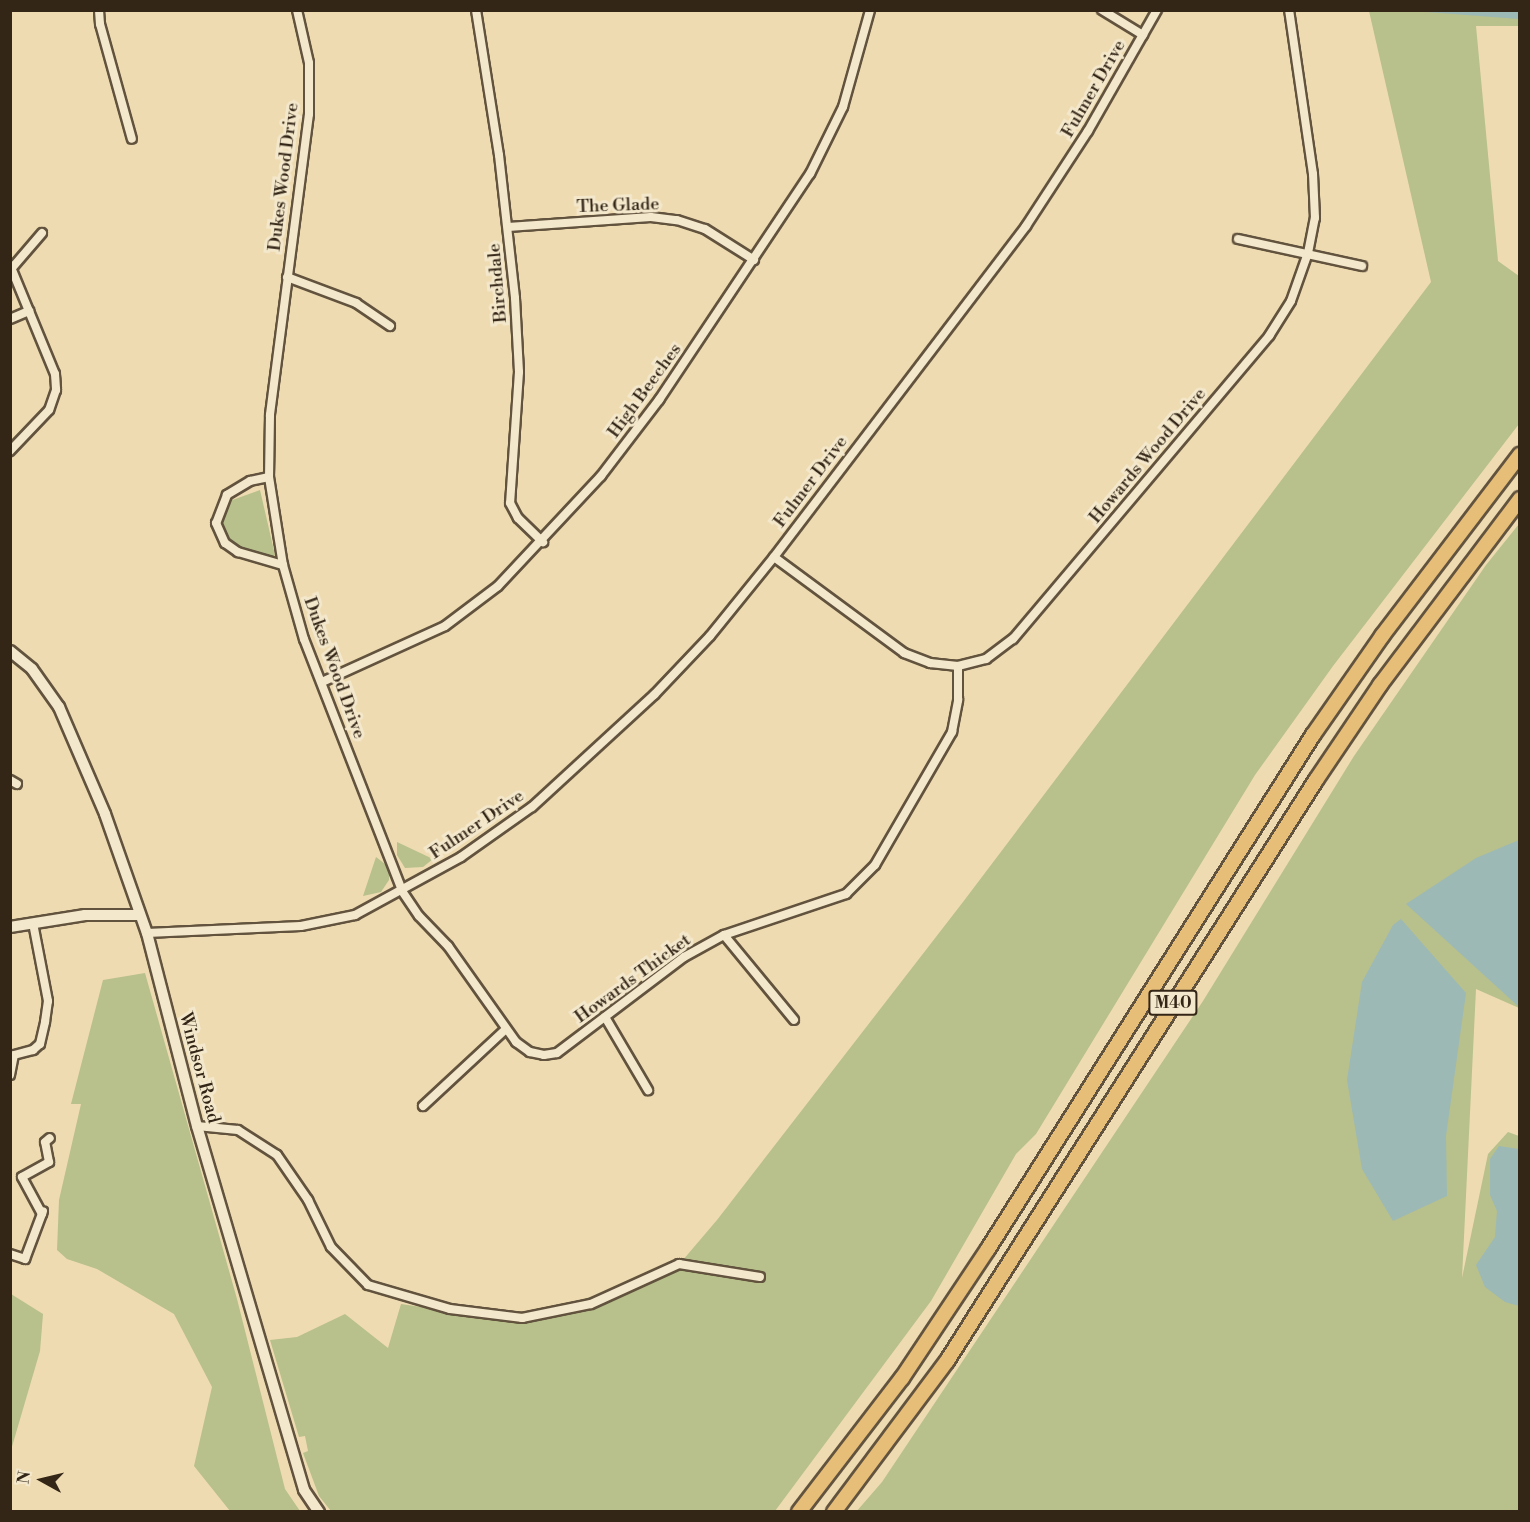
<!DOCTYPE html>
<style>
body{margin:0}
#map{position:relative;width:1530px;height:1522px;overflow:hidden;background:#eedbb1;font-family:"Libre Bodoni",serif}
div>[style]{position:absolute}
.green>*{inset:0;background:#b8c08c}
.water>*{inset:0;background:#9cb9b5}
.roads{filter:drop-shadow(2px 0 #62533e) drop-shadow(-2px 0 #62533e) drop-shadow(0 2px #62533e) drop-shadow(0 -2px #62533e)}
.street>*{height:8px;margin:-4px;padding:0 4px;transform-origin:4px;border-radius:4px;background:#f4e8cc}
.secondary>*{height:10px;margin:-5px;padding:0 5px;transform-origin:5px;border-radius:5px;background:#f4e8cc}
.highway>*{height:14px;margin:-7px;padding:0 7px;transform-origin:7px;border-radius:7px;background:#e7be78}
span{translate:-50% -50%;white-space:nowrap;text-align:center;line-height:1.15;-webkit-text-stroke:6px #f4e8cc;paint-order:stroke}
.shield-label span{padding:2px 4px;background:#f4e8cc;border:2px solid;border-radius:4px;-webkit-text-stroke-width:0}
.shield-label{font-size:16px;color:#342617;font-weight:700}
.street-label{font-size:18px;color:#342617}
.frame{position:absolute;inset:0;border:12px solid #342617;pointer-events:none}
.north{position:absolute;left:12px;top:1450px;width:60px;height:60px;-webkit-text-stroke:4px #f4e8cc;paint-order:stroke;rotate:278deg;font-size:16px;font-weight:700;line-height:24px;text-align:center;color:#342617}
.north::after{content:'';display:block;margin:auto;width:21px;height:27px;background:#342617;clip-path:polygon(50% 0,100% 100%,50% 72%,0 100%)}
</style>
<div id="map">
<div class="green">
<i style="clip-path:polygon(1369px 11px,1519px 11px,1519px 26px,1476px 26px,1498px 261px,1519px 276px,1519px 424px,1333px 666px,1255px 775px,1036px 1134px,1016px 1154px,931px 1301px,775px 1511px,331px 1511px,319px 1496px,303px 1453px,308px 1451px,305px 1436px,299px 1437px,270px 1340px,297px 1337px,345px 1314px,388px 1348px,401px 1304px,509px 1320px,671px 1274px,717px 1220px,963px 902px,1431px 282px)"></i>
<i style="clip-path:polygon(260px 490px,275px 555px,265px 561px,233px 547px,223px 534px,220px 519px,224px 503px)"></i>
<i style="clip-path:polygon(1519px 524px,1519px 1008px,1476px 989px,1462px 1278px,1488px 1154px,1508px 1132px,1519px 1136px,1519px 1511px,856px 1512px,882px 1482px,1203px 1001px,1354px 756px,1486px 565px)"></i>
<i style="clip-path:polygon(397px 842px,433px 859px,423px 867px,405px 868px,397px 855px)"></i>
<i style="clip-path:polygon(376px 857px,389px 867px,389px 880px,381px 892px,363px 896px)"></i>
<i style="clip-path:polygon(145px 973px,237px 1299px,285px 1489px,300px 1511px,230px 1511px,194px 1466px,212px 1387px,174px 1314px,97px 1269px,67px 1259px,57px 1250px,59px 1200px,81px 1104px,71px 1104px,103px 980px)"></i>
<i style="clip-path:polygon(11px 1294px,43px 1314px,40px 1351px,11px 1450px)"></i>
</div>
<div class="water">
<i style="clip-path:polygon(1425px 11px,1519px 11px,1519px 19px,1426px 12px)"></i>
<i style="clip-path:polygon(1519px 840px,1519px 1007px,1406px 904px,1476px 858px)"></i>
<i style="clip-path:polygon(1401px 919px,1466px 993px,1446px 1136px,1447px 1196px,1393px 1221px,1362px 1169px,1347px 1080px,1362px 982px,1393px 925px)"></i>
<i style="clip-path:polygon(1499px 1146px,1519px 1149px,1519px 1306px,1505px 1302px,1485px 1287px,1476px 1265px,1495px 1237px,1497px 1211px,1490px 1195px,1490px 1159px)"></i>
</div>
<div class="roads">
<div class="street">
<i style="left:99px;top:10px;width:14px;rotate:86deg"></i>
<i style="left:100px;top:24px;width:119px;rotate:74.5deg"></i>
<i style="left:297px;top:10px;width:54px;rotate:77.2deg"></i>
<i style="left:309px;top:63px;width:51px;rotate:90deg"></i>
<i style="left:309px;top:114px;width:304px;rotate:97.4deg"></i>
<i style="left:270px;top:415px;width:62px;rotate:90.9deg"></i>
<i style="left:269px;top:477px;width:89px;rotate:81deg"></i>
<i style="left:283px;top:565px;width:77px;rotate:74.2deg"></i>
<i style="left:304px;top:639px;width:270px;rotate:68.7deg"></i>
<i style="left:402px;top:891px;width:30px;rotate:56deg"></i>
<i style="left:419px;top:916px;width:42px;rotate:46deg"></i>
<i style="left:448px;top:946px;width:118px;rotate:54.7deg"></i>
<i style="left:516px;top:1042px;width:17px;rotate:36deg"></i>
<i style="left:530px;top:1052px;width:14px;rotate:12deg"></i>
<i style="left:544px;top:1055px;width:13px;rotate:-9deg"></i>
<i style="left:557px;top:1053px;width:159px;rotate:-37.1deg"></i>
<i style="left:684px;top:957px;width:46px;rotate:-28.8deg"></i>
<i style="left:724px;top:935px;width:129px;rotate:-18.6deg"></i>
<i style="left:846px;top:894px;width:41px;rotate:-45deg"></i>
<i style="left:875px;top:865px;width:154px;rotate:-59.9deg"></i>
<i style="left:952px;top:732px;width:33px;rotate:-79deg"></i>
<i style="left:958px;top:700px;width:34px;rotate:-90deg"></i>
<i style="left:476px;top:10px;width:147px;rotate:81deg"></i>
<i style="left:499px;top:155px;width:144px;rotate:83.6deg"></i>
<i style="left:515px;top:298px;width:74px;rotate:86.9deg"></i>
<i style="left:519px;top:372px;width:131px;rotate:93.9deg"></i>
<i style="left:510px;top:503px;width:17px;rotate:62deg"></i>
<i style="left:518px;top:518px;width:35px;rotate:44deg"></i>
<i style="left:1102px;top:10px;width:48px;rotate:31.4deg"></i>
<i style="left:508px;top:227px;width:143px;rotate:-4deg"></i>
<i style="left:651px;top:217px;width:26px;rotate:7deg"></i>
<i style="left:677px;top:220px;width:29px;rotate:18deg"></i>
<i style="left:705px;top:229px;width:58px;rotate:32.3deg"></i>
<i style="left:1238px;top:239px;width:127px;rotate:12.3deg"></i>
<i style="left:10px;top:265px;width:118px;rotate:67.6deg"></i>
<i style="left:55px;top:374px;width:16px;rotate:86deg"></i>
<i style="left:56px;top:390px;width:21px;rotate:109deg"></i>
<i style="left:49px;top:410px;width:57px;rotate:133.6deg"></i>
<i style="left:12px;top:268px;width:46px;rotate:-49.4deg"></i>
<i style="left:287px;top:277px;width:74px;rotate:20.6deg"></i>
<i style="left:356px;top:303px;width:41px;rotate:34.1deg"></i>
<i style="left:10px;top:319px;width:21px;rotate:-23deg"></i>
<i style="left:269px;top:477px;width:19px;rotate:168deg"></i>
<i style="left:250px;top:481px;width:27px;rotate:149deg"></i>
<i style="left:227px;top:495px;width:30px;rotate:111deg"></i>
<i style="left:216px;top:523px;width:22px;rotate:66deg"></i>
<i style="left:225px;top:543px;width:16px;rotate:35deg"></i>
<i style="left:238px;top:552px;width:47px;rotate:16.1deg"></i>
<i style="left:774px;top:557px;width:162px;rotate:36.4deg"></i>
<i style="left:904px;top:653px;width:28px;rotate:21deg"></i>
<i style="left:930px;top:663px;width:28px;rotate:6deg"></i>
<i style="left:958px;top:666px;width:29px;rotate:-14deg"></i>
<i style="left:986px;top:659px;width:34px;rotate:-37deg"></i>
<i style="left:1013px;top:639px;width:397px;rotate:-49.8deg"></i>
<i style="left:1269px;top:336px;width:41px;rotate:-57.8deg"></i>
<i style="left:1291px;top:301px;width:51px;rotate:-70.5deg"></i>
<i style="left:1308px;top:253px;width:36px;rotate:-79deg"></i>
<i style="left:1315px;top:218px;width:44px;rotate:-92.6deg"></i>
<i style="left:1313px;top:174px;width:166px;rotate:-98.3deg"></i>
<i style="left:322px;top:682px;width:135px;rotate:-24.5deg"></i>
<i style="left:445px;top:626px;width:66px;rotate:-37deg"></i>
<i style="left:498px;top:586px;width:151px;rotate:-46.9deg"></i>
<i style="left:601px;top:476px;width:96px;rotate:-52.7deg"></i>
<i style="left:659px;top:400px;width:272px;rotate:-56.3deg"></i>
<i style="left:810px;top:174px;width:75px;rotate:-63.8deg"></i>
<i style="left:843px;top:107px;width:101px;rotate:-74.4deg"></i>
<i style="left:10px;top:780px;width:8px;rotate:30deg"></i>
<i style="left:147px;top:933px;width:154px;rotate:-2.6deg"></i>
<i style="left:301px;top:926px;width:55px;rotate:-11.5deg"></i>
<i style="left:355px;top:915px;width:121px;rotate:-28.7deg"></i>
<i style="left:461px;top:857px;width:87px;rotate:-35.2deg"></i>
<i style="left:532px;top:807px;width:166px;rotate:-42.6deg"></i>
<i style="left:654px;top:695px;width:81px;rotate:-46.5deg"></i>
<i style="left:710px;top:636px;width:102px;rotate:-51deg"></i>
<i style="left:774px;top:557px;width:416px;rotate:-52.7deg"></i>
<i style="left:1026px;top:226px;width:113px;rotate:-56.9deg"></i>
<i style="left:1088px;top:131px;width:139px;rotate:-60.3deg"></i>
<i style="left:724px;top:935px;width:110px;rotate:50.5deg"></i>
<i style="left:605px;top:1017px;width:85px;rotate:59.5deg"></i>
<i style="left:10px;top:1075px;width:20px;rotate:-79deg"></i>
<i style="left:14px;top:1055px;width:20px;rotate:-15deg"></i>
<i style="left:33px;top:1050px;width:9px;rotate:-41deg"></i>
<i style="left:40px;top:1044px;width:23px;rotate:-77deg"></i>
<i style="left:45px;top:1022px;width:21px;rotate:-82deg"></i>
<i style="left:48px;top:1001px;width:79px;rotate:-100.9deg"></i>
<i style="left:423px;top:1106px;width:113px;rotate:-42.9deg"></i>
<i style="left:197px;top:1126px;width:41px;rotate:5.6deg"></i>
<i style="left:238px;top:1130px;width:46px;rotate:32.7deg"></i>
<i style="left:277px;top:1155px;width:55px;rotate:55.4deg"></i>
<i style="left:308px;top:1200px;width:52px;rotate:63.9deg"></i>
<i style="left:331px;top:1247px;width:53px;rotate:45.8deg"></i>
<i style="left:368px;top:1285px;width:85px;rotate:16.3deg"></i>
<i style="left:450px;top:1309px;width:73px;rotate:7.1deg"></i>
<i style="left:522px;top:1318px;width:70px;rotate:-11.5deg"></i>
<i style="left:591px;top:1304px;width:97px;rotate:-24.4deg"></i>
<i style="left:679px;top:1264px;width:82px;rotate:9.1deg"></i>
<i style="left:42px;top:1214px;width:42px;rotate:-118.4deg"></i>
<i style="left:22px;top:1177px;width:31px;rotate:-29deg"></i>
<i style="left:49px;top:1162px;width:20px;rotate:-101deg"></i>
<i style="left:45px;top:1142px;width:6px;rotate:-39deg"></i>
<i style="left:10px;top:1254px;width:16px;rotate:18deg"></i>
<i style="left:25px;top:1259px;width:51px;rotate:-69.4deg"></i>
</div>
<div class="secondary">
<i style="left:10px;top:651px;width:28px;rotate:39deg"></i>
<i style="left:32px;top:669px;width:47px;rotate:54.6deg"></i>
<i style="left:59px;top:707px;width:116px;rotate:66.7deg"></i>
<i style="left:105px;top:814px;width:126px;rotate:70.6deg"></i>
<i style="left:147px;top:933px;width:199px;rotate:75.5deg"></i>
<i style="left:197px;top:1126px;width:379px;rotate:73.6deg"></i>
<i style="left:304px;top:1490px;width:27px;rotate:56deg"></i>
<i style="left:10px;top:927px;width:76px;rotate:-9.1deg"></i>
<i style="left:85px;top:915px;width:55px"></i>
</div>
<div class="highway">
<i style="left:799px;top:1512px;width:169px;rotate:-52.5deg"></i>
<i style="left:902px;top:1378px;width:155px;rotate:-56.3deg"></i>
<i style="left:988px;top:1249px;width:608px;rotate:-57.7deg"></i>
<i style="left:1313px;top:735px;width:121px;rotate:-55.1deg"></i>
<i style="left:1382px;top:636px;width:228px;rotate:-52.7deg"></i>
<i style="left:834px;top:1512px;width:189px;rotate:-53.2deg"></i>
<i style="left:947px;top:1361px;width:688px;rotate:-57.58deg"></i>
<i style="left:1316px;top:780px;width:115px;rotate:-56deg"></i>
<i style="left:1380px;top:685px;width:233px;rotate:-53deg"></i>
</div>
</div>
<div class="shield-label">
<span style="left:1173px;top:1003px">M40</span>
</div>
<div class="street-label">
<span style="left:1094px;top:89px;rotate:-60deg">Fulmer Drive</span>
<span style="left:284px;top:177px;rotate:-83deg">Dukes Wood Drive</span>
<span style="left:618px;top:206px;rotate:-2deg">The Glade</span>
<span style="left:498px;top:283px;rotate:-95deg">Birchdale</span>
<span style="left:645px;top:391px;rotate:-54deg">High Beeches</span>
<span style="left:1148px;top:456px;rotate:-50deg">Howards Wood Drive</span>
<span style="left:811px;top:482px;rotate:-53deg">Fulmer Drive</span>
<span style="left:334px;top:668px;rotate:70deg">Dukes Wood Drive</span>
<span style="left:477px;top:825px;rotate:-34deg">Fulmer Drive</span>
<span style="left:633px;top:979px;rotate:-36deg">Howards Thicket</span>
<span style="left:199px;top:1068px;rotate:75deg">Windsor Road</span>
</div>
<div class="frame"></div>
<div class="north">N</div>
</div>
